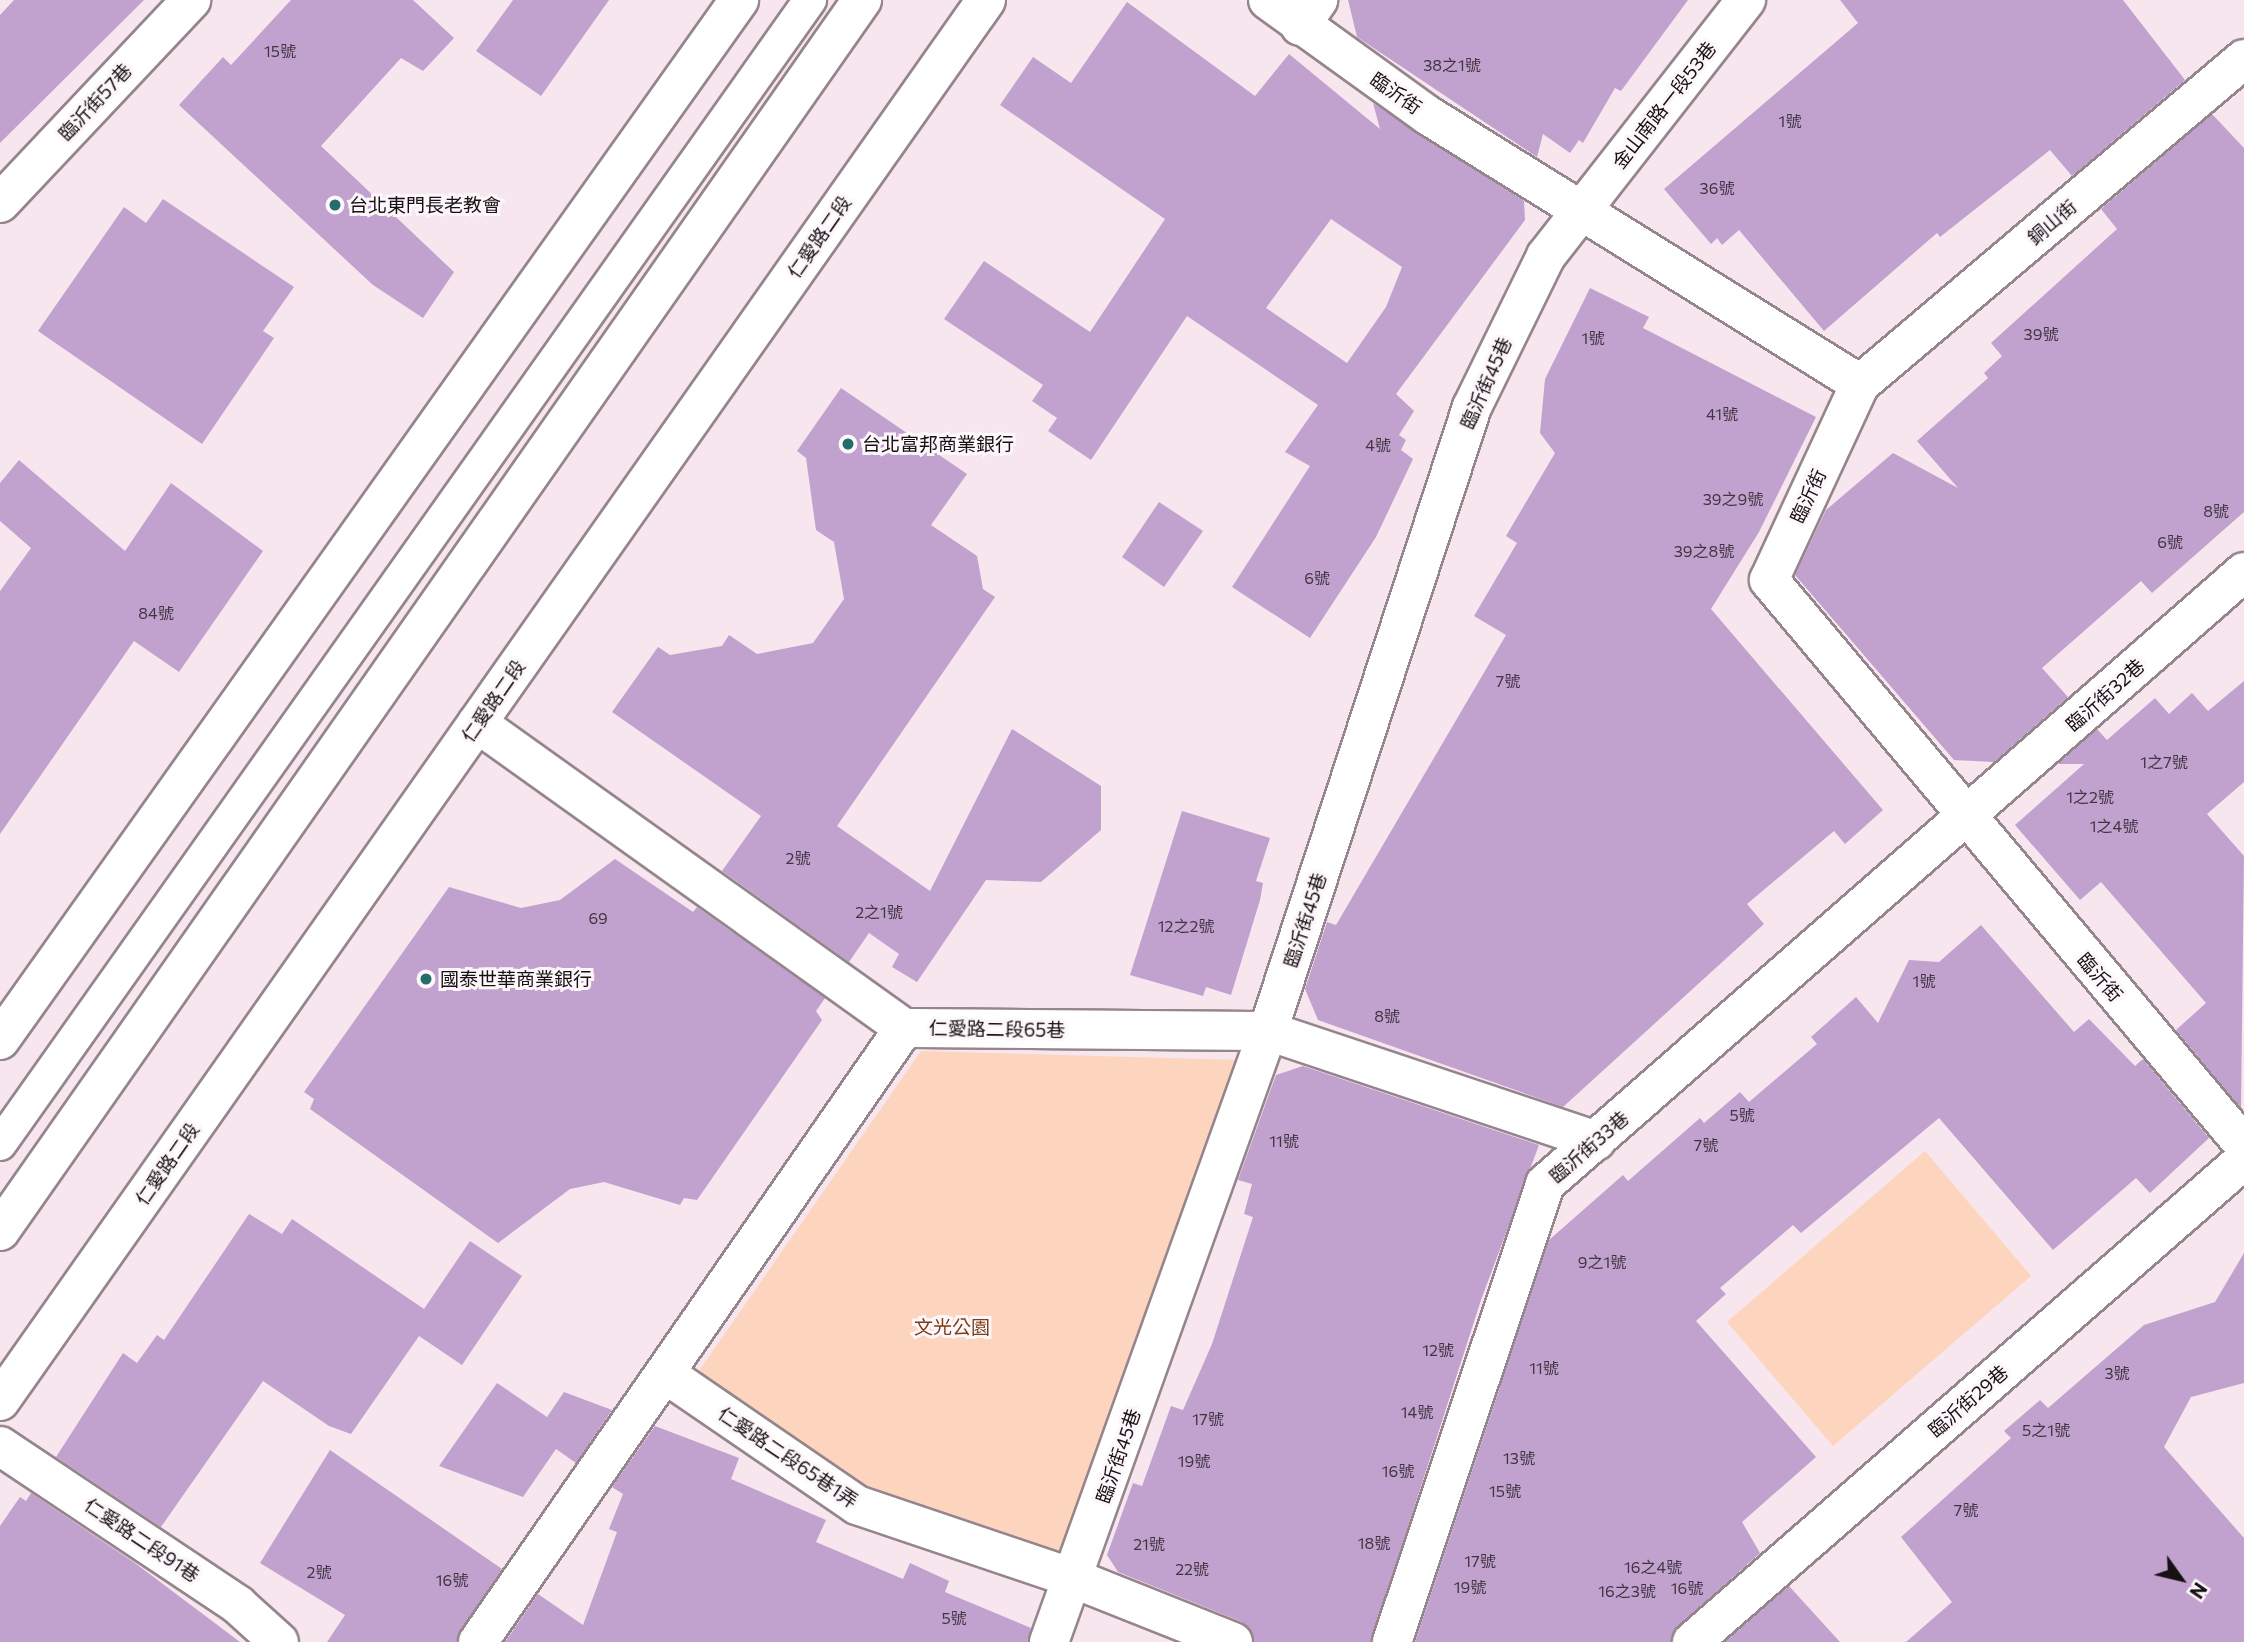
<!DOCTYPE html>
<meta charset="utf-8">
<style>
body{margin:0}
#map{position:relative;width:2244px;height:1642px;overflow:hidden;background:#f7e6ee;font-family:Commissioner,"Noto Sans TC",sans-serif}
div>[style]{position:absolute}
.green>*{inset:0;background:#fdd4bd}
.building>*{inset:0;background:#c1a2ce}
.roads{filter:drop-shadow(2px 0 #95858c) drop-shadow(-2px 0 #95858c) drop-shadow(0 2px #95858c) drop-shadow(0 -2px #95858c)}
.lane>*{height:32px;margin:-16px;padding:0 16px;transform-origin:16px;border-radius:16px;background:#fff}
.street>*{height:38px;margin:-19px;padding:0 19px;transform-origin:19px;border-radius:19px;background:#fff}
.secondary>*{height:38px;margin:-19px;padding:0 19px;transform-origin:19px;border-radius:19px;background:#fff}
.dots>*{width:19px;height:19px;translate:-50% -50%;box-sizing:border-box;border:4px solid #fdf6fa;border-radius:50%}
span{translate:-50% -50%;white-space:nowrap;text-align:center;line-height:1.15;-webkit-text-stroke:6px #fdf6fa;paint-order:stroke}
.number-label{font-size:16px;color:#423542}
.number-label span{-webkit-text-stroke-width:0}
.street-label{font-size:19px;color:#171114}
.poi-label{font-size:19px;color:#171114}
.left{translate:0 -50%;text-align:left}
.park-label{font-size:19px;color:#7b3d14}
.north{position:absolute;left:2146px;top:1544px;width:70px;height:70px;-webkit-text-stroke:5px #fdf6fa;paint-order:stroke;rotate:124deg;font-size:19px;font-weight:700;line-height:28px;text-align:center;color:#171114}
.north::after{content:'';display:block;margin:auto;width:24px;height:32px;background:#171114;clip-path:polygon(50% 0,100% 100%,50% 72%,0 100%)}
</style>
<div id="map">
<div class="green">
<i style="clip-path:polygon(921px 1051px,1238px 1060px,1064px 1567px,872px 1496px,694px 1378px)"></i>
<i style="clip-path:polygon(1925px 1151px,2031px 1276px,1833px 1446px,1727px 1322px)"></i>
</div>
<div class="building">
<i style="clip-path:polygon(14px 0,144px 0,0 143px,0 15px)"></i>
<i style="clip-path:polygon(291px 0,413px 0,454px 38px,423px 71px,401px 58px,321px 146px,454px 272px,423px 318px,373px 285px,179px 105px,223px 57px,231px 65px)"></i>
<i style="clip-path:polygon(513px 0,609px 0,541px 96px,476px 51px)"></i>
<i style="clip-path:polygon(1348px 0,1688px 0,1621px 91px,1615px 88px,1583px 143px,1579px 140px,1570px 153px,1543px 134px,1537px 157px,1357px 37px)"></i>
<i style="clip-path:polygon(1840px 0,2123px 0,2185px 80px,2072px 176px,2050px 150px,1940px 237px,1937px 233px,1824px 331px,1739px 230px,1722px 245px,1717px 238px,1711px 244px,1664px 189px,1858px 23px)"></i>
<i style="clip-path:polygon(evenodd,1127px 2px,1255px 96px,1289px 54px,1380px 129px,1373px 103px,1524px 201px,1525px 220px,1396px 394px,1414px 411px,1399px 435px,1406px 440px,1401px 450px,1413px 459px,1376px 537px,1310px 638px,1232px 587px,1310px 466px,1285px 452px,1318px 405px,1187px 316px,1091px 460px,1048px 431px,1057px 418px,1032px 401px,1043px 385px,944px 319px,984px 261px,1090px 332px,1165px 219px,1000px 105px,1033px 57px,1071px 83px,1127px 2px,1331px 219px,1402px 267px,1386px 307px,1347px 363px,1266px 308px,1331px 219px)"></i>
<i style="clip-path:polygon(2212px 114px,2244px 148px,2244px 512px,2152px 593px,2141px 581px,2042px 668px,2068px 697px,1994px 762px,1954px 760px,1795px 575px,1826px 510px,1893px 453px,1958px 488px,1917px 441px,1988px 378px,1984px 373px,2002px 356px,1991px 343px,2117px 229px,2101px 209px)"></i>
<i style="clip-path:polygon(163px 199px,294px 287px,263px 331px,274px 338px,202px 444px,38px 331px,124px 207px,146px 223px)"></i>
<i style="clip-path:polygon(1590px 288px,1649px 317px,1643px 328px,1816px 417px,1759px 532px,1711px 609px,1883px 810px,1845px 844px,1834px 831px,1747px 904px,1764px 924px,1563px 1107px,1318px 1020px,1305px 989px,1327px 922px,1336px 925px,1506px 635px,1474px 616px,1517px 543px,1506px 536px,1555px 453px,1540px 433px,1545px 379px)"></i>
<i style="clip-path:polygon(841px 388px,967px 474px,931px 525px,977px 556px,983px 589px,995px 597px,837px 826px,930px 891px,1012px 729px,1101px 786px,1101px 830px,1041px 882px,986px 880px,917px 982px,892px 967px,899px 954px,869px 933px,849px 962px,722px 871px,761px 816px,612px 712px,658px 647px,670px 655px,722px 646px,729px 635px,757px 654px,813px 643px,844px 599px,834px 542px,816px 530px,806px 458px,797px 451px)"></i>
<i style="clip-path:polygon(19px 460px,125px 551px,171px 483px,263px 551px,179px 672px,134px 641px,0 834px,0 591px,31px 548px,0 521px,0 483px)"></i>
<i style="clip-path:polygon(1159px 502px,1203px 531px,1164px 587px,1122px 557px)"></i>
<i style="clip-path:polygon(2244px 681px,2244px 782px,2207px 814px,2244px 856px,2241px 1108px,2176px 1030px,2206px 1003px,2101px 882px,2080px 900px,2015px 825px,2084px 764px,2058px 764px,2097px 729px,2107px 740px,2155px 698px,2169px 714px,2192px 693px,2208px 711px)"></i>
<i style="clip-path:polygon(1182px 811px,1270px 838px,1256px 881px,1263px 883px,1260px 900px,1231px 995px,1206px 987px,1203px 996px,1130px 975px)"></i>
<i style="clip-path:polygon(615px 859px,693px 912px,697px 907px,825px 998px,816px 1011px,822px 1020px,697px 1200px,684px 1198px,680px 1205px,604px 1182px,570px 1189px,498px 1243px,310px 1109px,314px 1099px,304px 1092px,449px 887px,521px 908px,560px 900px)"></i>
<i style="clip-path:polygon(1981px 925px,2074px 1032px,2089px 1019px,2135px 1066px,2143px 1059px,2209px 1138px,2150px 1193px,2136px 1178px,2053px 1250px,1939px 1118px,1801px 1233px,1793px 1225px,1720px 1288px,1726px 1294px,1696px 1321px,1816px 1457px,1742px 1522px,1760px 1553px,1678px 1626px,1671px 1642px,1415px 1642px,1549px 1240px,1623px 1175px,1628px 1181px,1700px 1118px,1704px 1123px,1740px 1092px,1749px 1102px,1817px 1044px,1811px 1037px,1856px 997px,1878px 1023px,1909px 960px,1939px 962px)"></i>
<i style="clip-path:polygon(1303px 1066px,1539px 1145px,1481px 1300px,1371px 1642px,1254px 1642px,1242px 1622px,1118px 1572px,1107px 1555px,1133px 1483px,1142px 1486px,1171px 1406px,1183px 1410px,1212px 1344px,1253px 1217px,1244px 1214px,1252px 1184px,1238px 1180px,1276px 1075px)"></i>
<i style="clip-path:polygon(249px 1214px,282px 1234px,292px 1219px,424px 1309px,470px 1241px,522px 1276px,462px 1365px,419px 1336px,351px 1434px,329px 1426px,263px 1381px,161px 1527px,56px 1457px,123px 1353px,137px 1363px,157px 1335px,164px 1340px)"></i>
<i style="clip-path:polygon(2244px 1253px,2244px 1383px,2191px 1397px,2164px 1447px,2244px 1538px,2244px 1642px,1906px 1642px,1952px 1602px,1901px 1537px,2011px 1438px,2004px 1431px,2040px 1400px,2048px 1408px,2144px 1325px,2215px 1302px)"></i>
<i style="clip-path:polygon(497px 1383px,547px 1417px,564px 1392px,612px 1410px,576px 1463px,556px 1449px,523px 1497px,439px 1466px)"></i>
<i style="clip-path:polygon(655px 1426px,739px 1458px,731px 1479px,826px 1520px,816px 1542px,903px 1579px,910px 1563px,949px 1581px,945px 1592px,1031px 1628px,1028px 1642px,505px 1642px,538px 1594px,583px 1625px,617px 1532px,609px 1529px,623px 1494px,612px 1487px)"></i>
<i style="clip-path:polygon(330px 1450px,502px 1569px,456px 1642px,327px 1642px,345px 1615px,260px 1563px)"></i>
<i style="clip-path:polygon(31px 1493px,135px 1563px,240px 1642px,0 1642px,0 1526px,20px 1497px,26px 1501px)"></i>
<i style="clip-path:polygon(1789px 1586px,1840px 1642px,1725px 1642px)"></i>
</div>
<div class="roads">
<div class="lane">
<i style="left:0;top:1144px;width:1402px;rotate:-54.7deg"></i>
</div>
<div class="street">
<i style="left:1268px;top:0;width:198px;rotate:35.8deg"></i>
<i style="left:1429px;top:116px;width:508px;rotate:31.87deg"></i>
<i style="left:1860px;top:384px;width:216px;rotate:114.9deg"></i>
<i style="left:1769px;top:580px;width:738px;rotate:49.95deg"></i>
<i style="left:1300px;top:26px;width:32px;rotate:-55deg"></i>
<i style="left:0;top:203px;width:279px;rotate:-46.7deg"></i>
<i style="left:1860px;top:384px;width:503px;rotate:-40.24deg"></i>
<i style="left:477px;top:723px;width:525px;rotate:35.54deg"></i>
<i style="left:904px;top:1028px;width:364px;rotate:0.5deg"></i>
<i style="left:1268px;top:1031px;width:346px;rotate:18.5deg"></i>
<i style="left:667px;top:1375px;width:230px;rotate:34.4deg"></i>
<i style="left:857px;top:1505px;width:230px;rotate:18.7deg"></i>
<i style="left:1075px;top:1579px;width:170px;rotate:21.7deg"></i>
<i style="left:0;top:1446px;width:286px;rotate:33.7deg"></i>
<i style="left:238px;top:1605px;width:55px;rotate:42.1deg"></i>
<i style="left:478px;top:1642px;width:747px;rotate:-55.25deg"></i>
<i style="left:1049px;top:1642px;width:649px;rotate:-70.28deg"></i>
<i style="left:1268px;top:1031px;width:656px;rotate:-71.9deg"></i>
<i style="left:1472px;top:407px;width:168px;rotate:-63.9deg"></i>
<i style="left:1546px;top:256px;width:325px;rotate:-52deg"></i>
<i style="left:1392px;top:1642px;width:483px;rotate:-71.5deg"></i>
<i style="left:1545px;top:1184px;width:929px;rotate:-41.2deg"></i>
<i style="left:1692px;top:1642px;width:733px;rotate:-41.13deg"></i>
</div>
<div class="secondary">
<i style="left:0;top:1040px;width:1276px;rotate:-54.6deg"></i>
<i style="left:0;top:1231px;width:1503px;rotate:-55deg"></i>
<i style="left:0;top:1401px;width:1713px;rotate:-54.86deg"></i>
</div>
</div>
<div class="dots">
<i style="left:335px;top:205px;background:#236d6a"></i>
<i style="left:848px;top:444px;background:#236d6a"></i>
<i style="left:426px;top:979px;background:#236d6a"></i>
</div>
<div class="number-label">
<span style="left:280px;top:51px">15號</span>
<span style="left:1452px;top:65px">38之1號</span>
<span style="left:1790px;top:121px">1號</span>
<span style="left:1717px;top:188px">36號</span>
<span style="left:2041px;top:334px">39號</span>
<span style="left:1593px;top:338px">1號</span>
<span style="left:1722px;top:414px">41號</span>
<span style="left:1378px;top:445px">4號</span>
<span style="left:1733px;top:499px">39之9號</span>
<span style="left:2216px;top:511px">8號</span>
<span style="left:2170px;top:542px">6號</span>
<span style="left:1704px;top:551px">39之8號</span>
<span style="left:1317px;top:578px">6號</span>
<span style="left:156px;top:613px">84號</span>
<span style="left:1508px;top:681px">7號</span>
<span style="left:2164px;top:762px">1之7號</span>
<span style="left:2090px;top:797px">1之2號</span>
<span style="left:2114px;top:826px">1之4號</span>
<span style="left:798px;top:858px">2號</span>
<span style="left:879px;top:912px">2之1號</span>
<span style="left:598px;top:918px">69</span>
<span style="left:1186px;top:926px">12之2號</span>
<span style="left:1924px;top:981px">1號</span>
<span style="left:1387px;top:1016px">8號</span>
<span style="left:1742px;top:1115px">5號</span>
<span style="left:1284px;top:1141px">11號</span>
<span style="left:1706px;top:1145px">7號</span>
<span style="left:1602px;top:1262px">9之1號</span>
<span style="left:1438px;top:1350px">12號</span>
<span style="left:1544px;top:1368px">11號</span>
<span style="left:2117px;top:1373px">3號</span>
<span style="left:1417px;top:1412px">14號</span>
<span style="left:1208px;top:1419px">17號</span>
<span style="left:2046px;top:1430px">5之1號</span>
<span style="left:1519px;top:1458px">13號</span>
<span style="left:1194px;top:1461px">19號</span>
<span style="left:1398px;top:1471px">16號</span>
<span style="left:1505px;top:1491px">15號</span>
<span style="left:1966px;top:1510px">7號</span>
<span style="left:1374px;top:1543px">18號</span>
<span style="left:1149px;top:1544px">21號</span>
<span style="left:1480px;top:1561px">17號</span>
<span style="left:1653px;top:1567px">16之4號</span>
<span style="left:1192px;top:1569px">22號</span>
<span style="left:319px;top:1572px">2號</span>
<span style="left:452px;top:1580px">16號</span>
<span style="left:1470px;top:1587px">19號</span>
<span style="left:1687px;top:1588px">16號</span>
<span style="left:1627px;top:1591px">16之3號</span>
<span style="left:954px;top:1618px">5號</span>
</div>
<div class="street-label">
<span style="left:1396px;top:93px;rotate:35deg">臨沂街</span>
<span style="left:95px;top:102px;rotate:-47deg">臨沂街57巷</span>
<span style="left:1664px;top:105px;rotate:-52deg">金山南路一段53巷</span>
<span style="left:2052px;top:222px;rotate:-40deg">銅山街</span>
<span style="left:819px;top:237px;rotate:-55deg">仁愛路二段</span>
<span style="left:1486px;top:383px;rotate:-66deg">臨沂街45巷</span>
<span style="left:1808px;top:496px;rotate:-65deg">臨沂街</span>
<span style="left:2105px;top:695px;rotate:-42deg">臨沂街32巷</span>
<span style="left:493px;top:701px;rotate:-55deg">仁愛路二段</span>
<span style="left:1305px;top:920px;rotate:-72deg">臨沂街45巷</span>
<span style="left:2100px;top:977px;rotate:49deg">臨沂街</span>
<span style="left:997px;top:1029px;rotate:1deg">仁愛路二段65巷</span>
<span style="left:1589px;top:1147px;rotate:-41deg">臨沂街33巷</span>
<span style="left:167px;top:1164px;rotate:-55deg">仁愛路二段</span>
<span style="left:1968px;top:1401px;rotate:-41deg">臨沂街29巷</span>
<span style="left:1118px;top:1456px;rotate:-71deg">臨沂街45巷</span>
<span style="left:788px;top:1457px;rotate:34deg">仁愛路二段65巷1弄</span>
<span style="left:142px;top:1540px;rotate:34deg">仁愛路二段91巷</span>
</div>
<div class="poi-label">
<span class="left" style="left:349px;top:205px">台北東門長老教會</span>
<span class="left" style="left:862px;top:444px">台北富邦商業銀行</span>
<span class="left" style="left:440px;top:979px">國泰世華商業銀行</span>
</div>
<div class="park-label">
<span style="left:952px;top:1327px">文光公園</span>
</div>
<div class="north">N</div>
</div>
